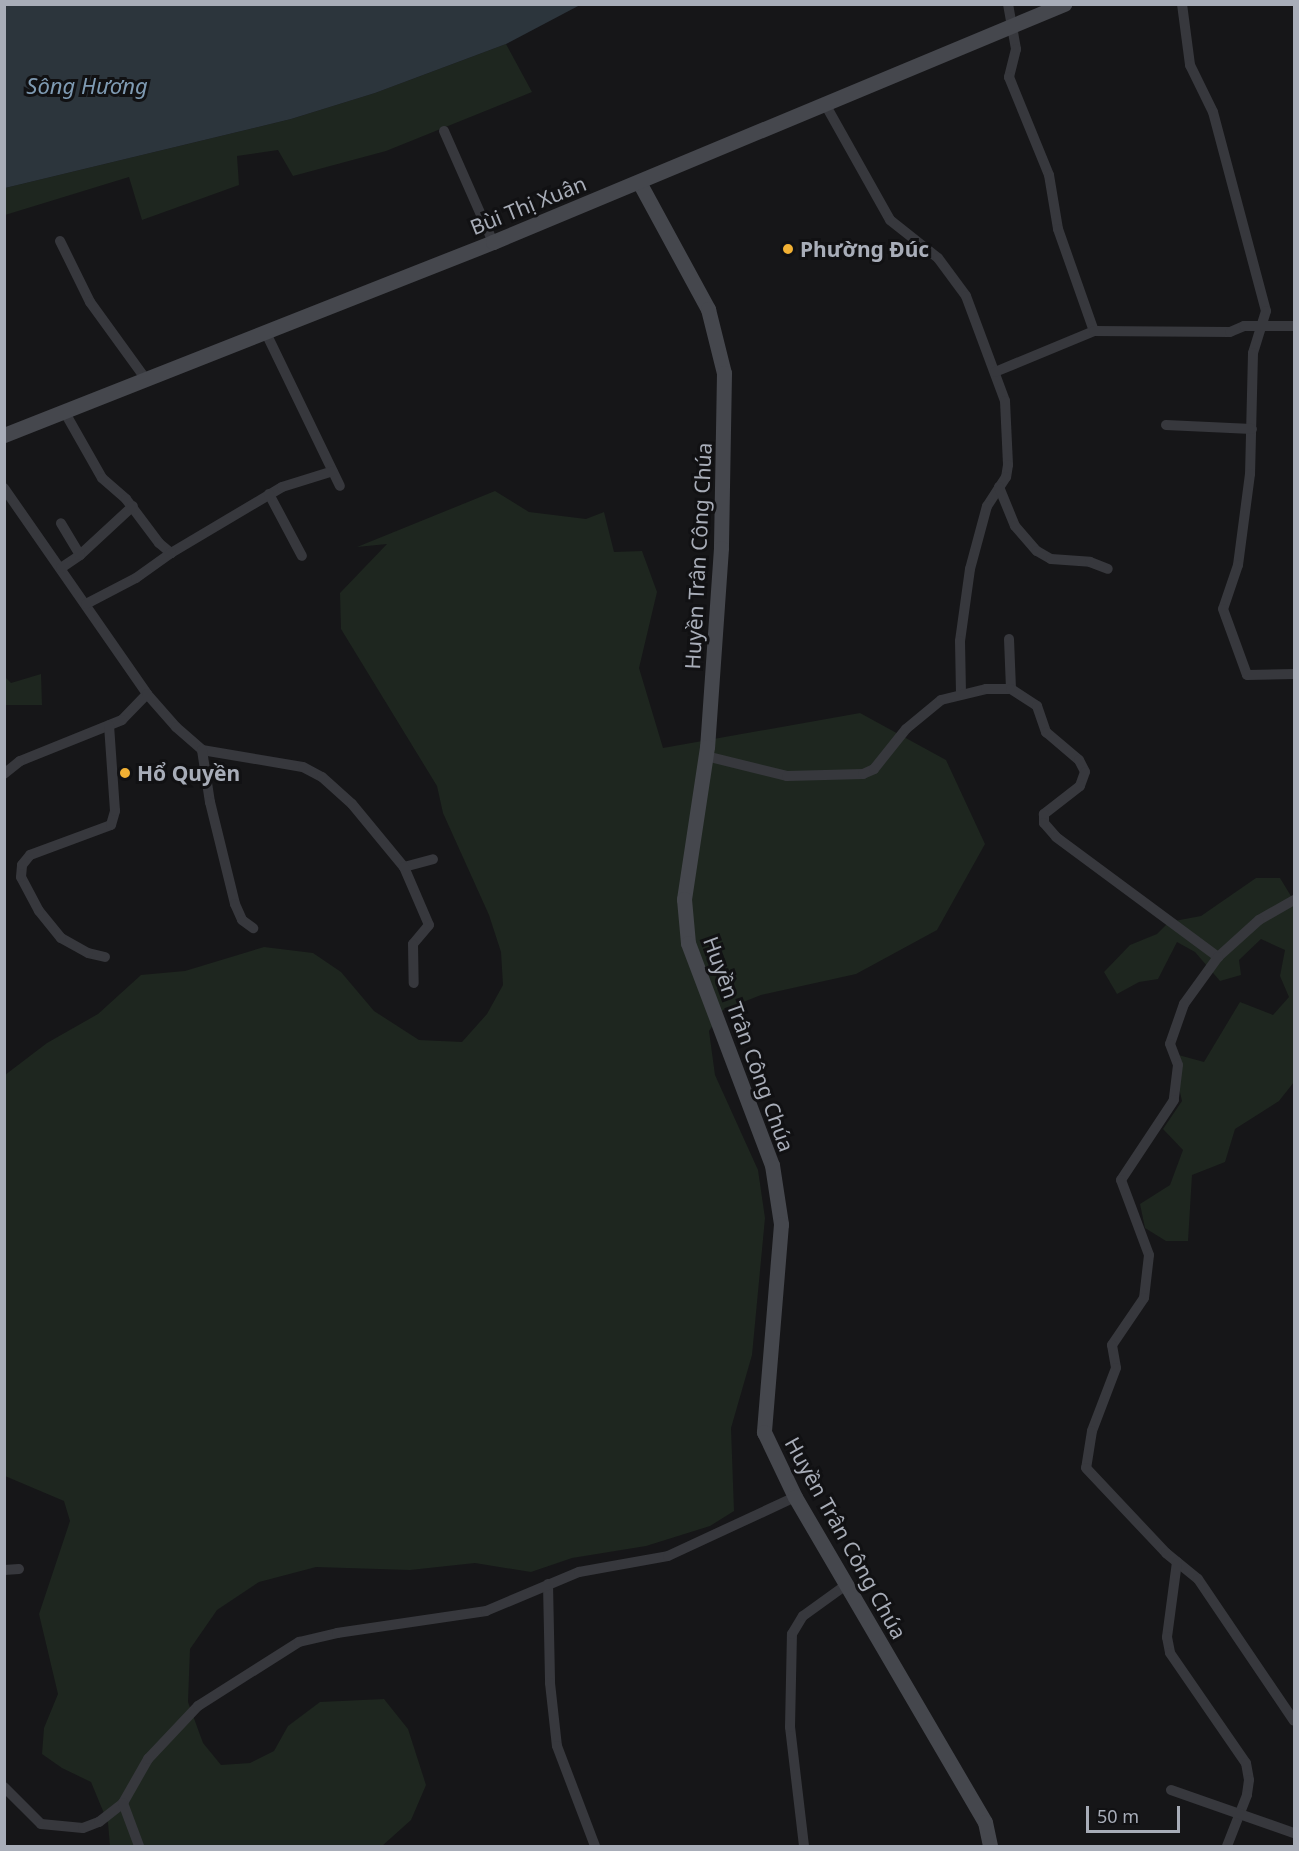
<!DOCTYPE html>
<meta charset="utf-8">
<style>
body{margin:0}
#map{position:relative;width:1299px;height:1851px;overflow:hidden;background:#161618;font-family:"Noto Sans",sans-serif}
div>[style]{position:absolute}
.green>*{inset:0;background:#1e261f}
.water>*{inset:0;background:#2c353c}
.street>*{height:10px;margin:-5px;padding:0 5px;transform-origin:5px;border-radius:5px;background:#37383d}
.secondary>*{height:15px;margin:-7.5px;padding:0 7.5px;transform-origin:7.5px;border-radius:7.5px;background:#45474d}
.dots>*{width:16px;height:16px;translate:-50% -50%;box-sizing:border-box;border:3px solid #111113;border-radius:50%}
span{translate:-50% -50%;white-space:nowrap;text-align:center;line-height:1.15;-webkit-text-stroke:6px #111113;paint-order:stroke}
.street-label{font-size:21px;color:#a8adb8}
.poi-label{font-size:21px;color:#a8adb8;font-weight:700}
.left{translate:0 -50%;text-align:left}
.water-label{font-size:22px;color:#7f9bb3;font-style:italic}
.frame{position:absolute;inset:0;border:6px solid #a8adb8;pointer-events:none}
.scale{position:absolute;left:1086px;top:1806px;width:94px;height:27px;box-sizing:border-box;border:3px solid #a8adb8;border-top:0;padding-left:8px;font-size:18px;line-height:21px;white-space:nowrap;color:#a8adb8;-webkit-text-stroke:4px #111113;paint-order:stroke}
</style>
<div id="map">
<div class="green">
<i style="clip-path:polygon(506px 44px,532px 92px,386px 151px,293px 176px,278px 150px,237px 156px,239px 185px,142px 220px,129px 177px,5px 215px,5px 188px,291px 119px,375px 93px)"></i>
<i style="clip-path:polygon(495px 491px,529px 512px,586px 519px,604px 512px,614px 552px,642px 551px,657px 592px,639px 668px,663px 748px,860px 713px,946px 760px,985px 844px,937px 930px,856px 974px,761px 995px,723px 1010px,709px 1031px,715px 1075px,758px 1170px,765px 1218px,752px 1355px,731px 1428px,734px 1511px,710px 1526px,646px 1546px,572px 1558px,531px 1572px,475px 1563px,410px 1570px,316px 1567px,259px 1582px,217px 1610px,190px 1649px,188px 1702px,203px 1743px,221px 1765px,250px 1763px,274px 1751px,288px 1726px,320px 1702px,384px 1699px,408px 1729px,426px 1785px,411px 1820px,382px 1846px,110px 1846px,108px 1823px,91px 1782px,62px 1768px,42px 1754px,44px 1728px,58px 1694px,39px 1614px,70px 1521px,64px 1501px,5px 1476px,5px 1075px,47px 1043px,98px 1014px,141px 975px,185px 971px,264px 947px,313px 953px,341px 972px,374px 1011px,419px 1040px,462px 1042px,487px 1014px,503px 985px,501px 952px,489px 915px,443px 813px,437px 786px,341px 629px,340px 593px,387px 544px,357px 547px)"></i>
<i style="clip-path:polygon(41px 674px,42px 705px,5px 705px,5px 677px,11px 683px)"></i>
<i style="clip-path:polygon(1256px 878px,1280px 878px,1294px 901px,1294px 1082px,1279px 1101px,1235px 1129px,1225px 1162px,1192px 1175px,1188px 1241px,1166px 1241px,1145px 1228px,1140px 1204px,1170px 1185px,1183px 1150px,1163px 1129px,1182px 1101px,1171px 1053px,1204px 1062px,1240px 1002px,1273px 1015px,1289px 997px,1280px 976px,1285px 950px,1261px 939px,1239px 960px,1241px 975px,1220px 981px,1195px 952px,1177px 942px,1158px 979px,1139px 982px,1117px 994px,1104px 972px,1130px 945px,1157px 934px,1169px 922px,1201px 916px)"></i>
</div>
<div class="water">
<i style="clip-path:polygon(5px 4px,580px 4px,580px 5px,506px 44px,375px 93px,291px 119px,5px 188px)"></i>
</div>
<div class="street">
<i style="left:1008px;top:4px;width:46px;rotate:79.9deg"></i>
<i style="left:1016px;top:49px;width:29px;rotate:104deg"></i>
<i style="left:1009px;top:77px;width:106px;rotate:67.8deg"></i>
<i style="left:1049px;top:175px;width:55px;rotate:80.5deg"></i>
<i style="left:1058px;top:229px;width:108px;rotate:70.6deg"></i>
<i style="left:1182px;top:4px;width:62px;rotate:82.5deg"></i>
<i style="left:1190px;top:65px;width:52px;rotate:63.9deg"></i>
<i style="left:1213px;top:112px;width:206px;rotate:75.1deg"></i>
<i style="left:1266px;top:311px;width:44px;rotate:107.2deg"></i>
<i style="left:1253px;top:353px;width:121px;rotate:91.4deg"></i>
<i style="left:1250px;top:474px;width:92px;rotate:97.5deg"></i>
<i style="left:1238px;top:565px;width:46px;rotate:108.8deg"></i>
<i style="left:1223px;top:609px;width:70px;rotate:70deg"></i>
<i style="left:1247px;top:675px;width:47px;rotate:-1.2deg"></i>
<i style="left:825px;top:104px;width:133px;rotate:60.7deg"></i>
<i style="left:890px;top:220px;width:61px;rotate:38.4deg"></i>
<i style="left:938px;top:258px;width:47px;rotate:53.6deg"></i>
<i style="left:966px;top:296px;width:112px;rotate:69.6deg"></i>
<i style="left:1005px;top:401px;width:64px;rotate:87.3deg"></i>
<i style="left:1008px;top:465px;width:12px;rotate:99deg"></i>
<i style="left:1006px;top:477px;width:35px;rotate:123deg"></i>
<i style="left:987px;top:506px;width:65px;rotate:105.1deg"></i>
<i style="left:970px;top:569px;width:73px;rotate:97.9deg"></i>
<i style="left:960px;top:641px;width:52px;rotate:88.9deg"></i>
<i style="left:444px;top:131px;width:121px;rotate:66.2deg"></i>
<i style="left:60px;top:241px;width:68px;rotate:63.8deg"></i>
<i style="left:90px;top:302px;width:94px;rotate:54.1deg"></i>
<i style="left:265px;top:331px;width:172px;rotate:64.2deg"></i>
<i style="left:995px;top:372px;width:107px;rotate:-22.5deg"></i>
<i style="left:1094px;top:331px;width:136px;rotate:0.4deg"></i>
<i style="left:1230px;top:332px;width:15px;rotate:-23deg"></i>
<i style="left:1244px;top:326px;width:50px"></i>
<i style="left:64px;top:411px;width:77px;rotate:60.4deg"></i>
<i style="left:102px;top:478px;width:32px;rotate:41deg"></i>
<i style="left:126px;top:499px;width:55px;rotate:53.1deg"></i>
<i style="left:159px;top:543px;width:16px;rotate:40deg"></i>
<i style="left:171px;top:553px;width:129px;rotate:-30.7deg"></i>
<i style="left:282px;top:487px;width:53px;rotate:-17.4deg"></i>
<i style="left:1166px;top:425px;width:86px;rotate:2.7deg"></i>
<i style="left:999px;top:487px;width:42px;rotate:67.7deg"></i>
<i style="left:1015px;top:526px;width:33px;rotate:49deg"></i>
<i style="left:1037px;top:551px;width:16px;rotate:30deg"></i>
<i style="left:1051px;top:559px;width:39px;rotate:4deg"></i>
<i style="left:1090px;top:562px;width:19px;rotate:21deg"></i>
<i style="left:4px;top:488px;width:251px;rotate:55.2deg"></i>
<i style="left:147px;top:694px;width:36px;rotate:134deg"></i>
<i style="left:122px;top:720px;width:110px;rotate:158.1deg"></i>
<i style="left:20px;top:761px;width:21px;rotate:141deg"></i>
<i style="left:269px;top:494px;width:70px;rotate:62deg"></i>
<i style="left:80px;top:555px;width:72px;rotate:-42.8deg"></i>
<i style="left:61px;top:568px;width:23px;rotate:-34deg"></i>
<i style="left:80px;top:555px;width:37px;rotate:-121deg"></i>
<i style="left:86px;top:604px;width:56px;rotate:-27.5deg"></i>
<i style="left:136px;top:578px;width:43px;rotate:-35.5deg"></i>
<i style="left:1009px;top:639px;width:50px;rotate:87.7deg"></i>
<i style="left:147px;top:694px;width:44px;rotate:48.7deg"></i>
<i style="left:176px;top:727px;width:35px;rotate:41deg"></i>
<i style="left:202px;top:750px;width:102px;rotate:9.6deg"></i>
<i style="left:303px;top:767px;width:21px;rotate:28deg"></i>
<i style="left:322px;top:777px;width:40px;rotate:42deg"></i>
<i style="left:352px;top:804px;width:82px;rotate:50.5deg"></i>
<i style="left:404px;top:867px;width:30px;rotate:-15deg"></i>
<i style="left:202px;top:750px;width:53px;rotate:81.3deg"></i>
<i style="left:210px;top:802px;width:105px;rotate:76.2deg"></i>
<i style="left:235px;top:904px;width:17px;rotate:66deg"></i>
<i style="left:242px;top:920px;width:14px;rotate:36deg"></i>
<i style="left:706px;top:756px;width:83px;rotate:13.9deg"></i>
<i style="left:787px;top:776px;width:76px;rotate:-1.5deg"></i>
<i style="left:863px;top:774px;width:12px;rotate:-24deg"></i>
<i style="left:874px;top:769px;width:51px;rotate:-51.3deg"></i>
<i style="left:906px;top:729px;width:45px;rotate:-39.6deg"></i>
<i style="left:941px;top:700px;width:46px;rotate:-13.7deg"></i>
<i style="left:986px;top:689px;width:25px"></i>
<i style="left:1011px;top:689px;width:31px;rotate:33deg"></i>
<i style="left:1037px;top:706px;width:28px;rotate:71deg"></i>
<i style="left:1046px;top:732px;width:43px;rotate:40.3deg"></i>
<i style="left:1079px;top:760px;width:13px;rotate:63deg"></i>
<i style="left:1085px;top:772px;width:15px;rotate:110deg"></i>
<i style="left:1080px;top:786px;width:46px;rotate:142.1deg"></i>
<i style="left:1044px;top:814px;width:9px;rotate:90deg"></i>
<i style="left:1044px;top:823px;width:18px;rotate:49deg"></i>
<i style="left:1056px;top:837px;width:202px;rotate:36.5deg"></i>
<i style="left:404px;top:867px;width:63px;rotate:66.7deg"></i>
<i style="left:429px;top:925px;width:25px;rotate:130deg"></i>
<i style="left:413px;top:944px;width:39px;rotate:89deg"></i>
<i style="left:1294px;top:900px;width:40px;rotate:150.3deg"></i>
<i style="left:1259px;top:920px;width:55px;rotate:137.9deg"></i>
<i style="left:1218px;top:957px;width:58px;rotate:125.9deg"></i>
<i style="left:1184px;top:1004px;width:42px;rotate:109.3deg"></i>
<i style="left:1170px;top:1044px;width:22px;rotate:69deg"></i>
<i style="left:1178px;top:1065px;width:35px;rotate:97deg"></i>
<i style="left:1174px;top:1100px;width:96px;rotate:123.5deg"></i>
<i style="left:1121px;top:1180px;width:80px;rotate:69.5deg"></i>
<i style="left:1149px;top:1255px;width:43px;rotate:96.6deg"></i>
<i style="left:1144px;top:1298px;width:57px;rotate:124.2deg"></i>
<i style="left:1112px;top:1345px;width:23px;rotate:80deg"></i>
<i style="left:1116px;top:1368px;width:67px;rotate:110.9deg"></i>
<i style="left:1092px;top:1431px;width:37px;rotate:99deg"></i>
<i style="left:1086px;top:1468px;width:117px;rotate:46.7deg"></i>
<i style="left:1166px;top:1553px;width:41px;rotate:39.1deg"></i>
<i style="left:1198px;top:1579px;width:171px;rotate:55.9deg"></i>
<i style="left:105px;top:957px;width:17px;rotate:-167deg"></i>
<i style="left:88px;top:953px;width:31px;rotate:-151deg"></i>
<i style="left:61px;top:938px;width:35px;rotate:-129deg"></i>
<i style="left:39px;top:911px;width:38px;rotate:-118deg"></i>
<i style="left:21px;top:877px;width:12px;rotate:-85deg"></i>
<i style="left:22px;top:865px;width:13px;rotate:-51deg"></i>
<i style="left:30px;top:855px;width:86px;rotate:-20.3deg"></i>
<i style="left:111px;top:825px;width:15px;rotate:-74deg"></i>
<i style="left:115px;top:811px;width:86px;rotate:-94deg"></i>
<i style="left:1177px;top:1562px;width:76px;rotate:97.6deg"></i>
<i style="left:1167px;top:1637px;width:16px;rotate:79deg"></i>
<i style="left:1170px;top:1653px;width:134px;rotate:55.4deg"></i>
<i style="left:1246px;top:1763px;width:17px;rotate:80deg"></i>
<i style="left:1249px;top:1780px;width:15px;rotate:98deg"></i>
<i style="left:1247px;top:1795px;width:55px;rotate:111.4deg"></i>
<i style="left:4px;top:1570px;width:15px;rotate:-4deg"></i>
<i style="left:548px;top:1584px;width:99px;rotate:88.8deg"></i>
<i style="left:550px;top:1683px;width:63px;rotate:83.7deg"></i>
<i style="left:557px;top:1746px;width:107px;rotate:69.2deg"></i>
<i style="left:4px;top:1787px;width:52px;rotate:45deg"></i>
<i style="left:41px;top:1824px;width:42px;rotate:5.4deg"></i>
<i style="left:83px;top:1828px;width:17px;rotate:-21deg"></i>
<i style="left:99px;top:1822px;width:31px;rotate:-38deg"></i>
<i style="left:123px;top:1803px;width:51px;rotate:-60.4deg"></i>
<i style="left:148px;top:1759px;width:73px;rotate:-46.7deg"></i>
<i style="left:198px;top:1706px;width:120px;rotate:-32.4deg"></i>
<i style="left:299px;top:1642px;width:39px;rotate:-13deg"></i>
<i style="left:337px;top:1633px;width:151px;rotate:-8.4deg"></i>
<i style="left:486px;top:1611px;width:101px;rotate:-22.8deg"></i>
<i style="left:579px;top:1572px;width:90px;rotate:-10.2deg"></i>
<i style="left:668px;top:1556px;width:140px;rotate:-24.9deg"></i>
<i style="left:1171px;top:1790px;width:130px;rotate:19.3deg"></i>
<i style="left:123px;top:1803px;width:46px;rotate:69.6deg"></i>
<i style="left:804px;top:1846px;width:120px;rotate:-96.7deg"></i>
<i style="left:790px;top:1727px;width:93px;rotate:-88.8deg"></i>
<i style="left:792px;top:1634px;width:21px;rotate:-59deg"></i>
<i style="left:803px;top:1616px;width:53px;rotate:-35.8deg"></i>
</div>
<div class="secondary">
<i style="left:639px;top:182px;width:145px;rotate:61.5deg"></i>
<i style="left:708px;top:309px;width:66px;rotate:76deg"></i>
<i style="left:724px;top:373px;width:175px;rotate:91deg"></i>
<i style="left:721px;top:548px;width:199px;rotate:94deg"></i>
<i style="left:707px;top:747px;width:154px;rotate:98.6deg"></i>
<i style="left:684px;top:899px;width:44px;rotate:84.8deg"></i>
<i style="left:688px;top:943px;width:237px;rotate:69.3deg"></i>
<i style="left:772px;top:1165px;width:60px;rotate:81.3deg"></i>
<i style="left:781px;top:1224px;width:209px;rotate:94.7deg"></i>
<i style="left:764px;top:1432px;width:72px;rotate:64.5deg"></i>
<i style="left:795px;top:1497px;width:376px;rotate:59.7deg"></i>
<i style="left:985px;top:1822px;width:25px;rotate:78deg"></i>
<i style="left:4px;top:435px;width:526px;rotate:-21.54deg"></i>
<i style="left:493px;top:242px;width:619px;rotate:-22.63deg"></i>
</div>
<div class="dots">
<i style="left:788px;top:249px;background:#f2b134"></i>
<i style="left:125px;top:773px;background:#f2b134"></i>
</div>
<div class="street-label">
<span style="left:528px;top:205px;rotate:-22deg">Bùi Thị Xuân</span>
<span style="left:698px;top:556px;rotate:-87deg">Huyền Trân Công Chúa</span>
<span style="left:749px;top:1044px;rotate:70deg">Huyền Trân Công Chúa</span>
<span style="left:846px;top:1538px;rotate:61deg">Huyền Trân Công Chúa</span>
</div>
<div class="poi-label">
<span class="left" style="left:800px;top:249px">Phường Đúc</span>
<span class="left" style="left:137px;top:773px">Hổ Quyền</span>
</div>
<div class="water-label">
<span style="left:87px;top:86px">Sông Hương</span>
</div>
<div class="frame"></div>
<div class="scale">50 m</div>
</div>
